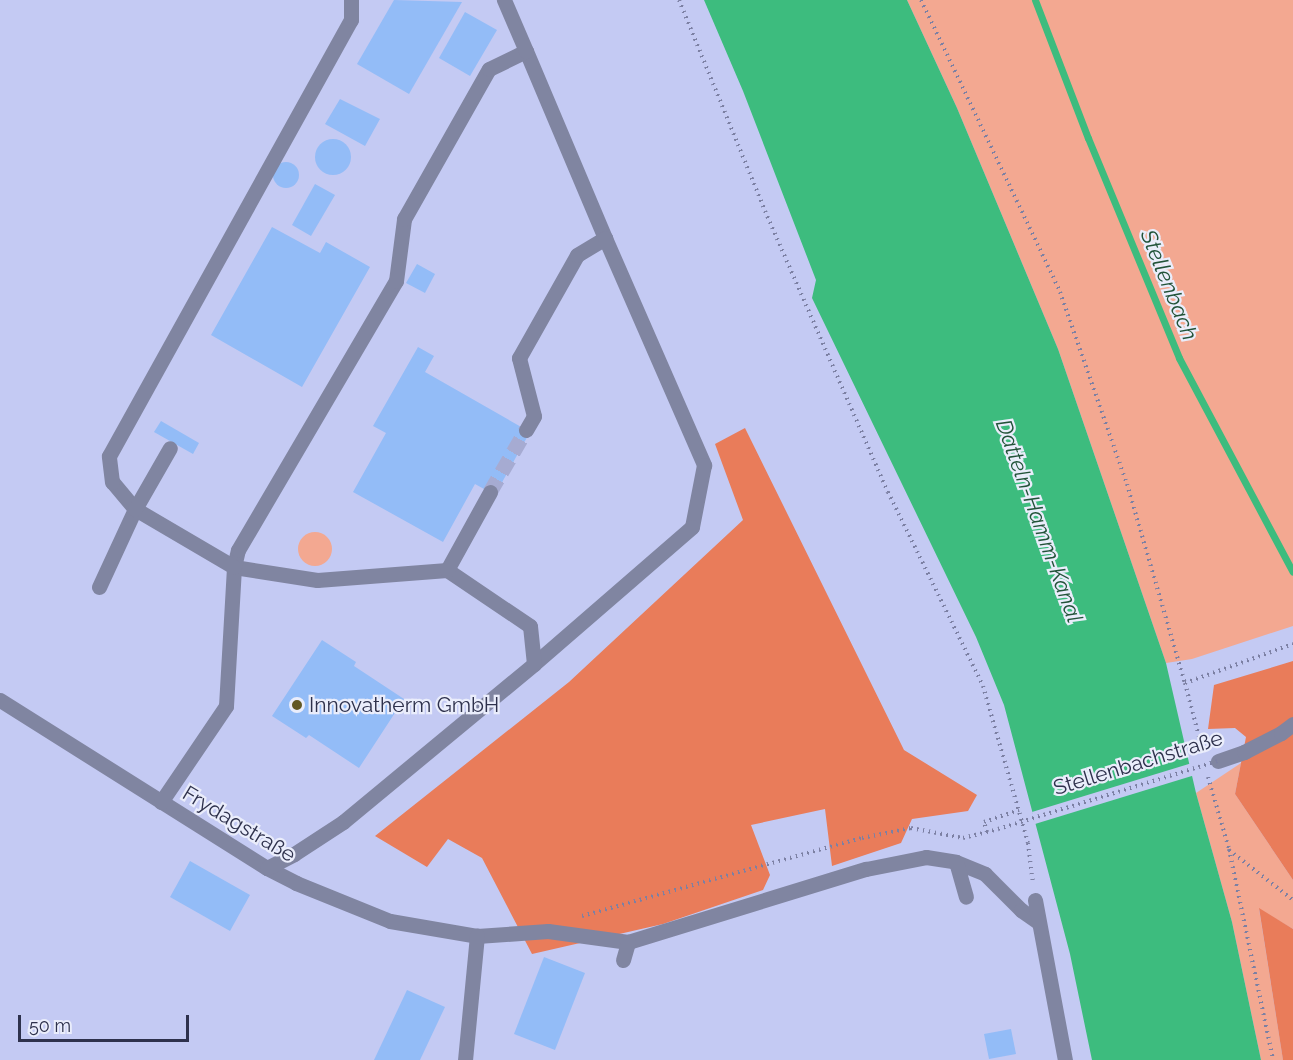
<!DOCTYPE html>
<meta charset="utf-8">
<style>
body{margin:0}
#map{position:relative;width:1293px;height:1060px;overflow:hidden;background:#c4caf3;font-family:Raleway,sans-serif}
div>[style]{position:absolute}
.green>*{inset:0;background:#f3a891}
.round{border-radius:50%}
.forest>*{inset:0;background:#e97c5a}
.water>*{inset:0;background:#3dbc7e}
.pier>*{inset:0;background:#c4caf3}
.stream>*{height:7px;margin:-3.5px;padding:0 3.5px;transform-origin:3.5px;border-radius:3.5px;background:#3dbc7e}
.building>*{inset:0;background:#93bcf7}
.minor-tunnel>*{height:15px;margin-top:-7.5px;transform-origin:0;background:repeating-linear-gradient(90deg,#a6abd2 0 15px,transparent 0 23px)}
.path>*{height:4px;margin-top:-2px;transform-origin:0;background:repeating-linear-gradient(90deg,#7c80a3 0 1.5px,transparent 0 6px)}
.minor>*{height:15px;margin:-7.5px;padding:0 7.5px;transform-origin:7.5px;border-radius:7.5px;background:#8085a1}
.path-bridge>*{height:4px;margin-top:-2px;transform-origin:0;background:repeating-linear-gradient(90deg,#7c80a3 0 1.5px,transparent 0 6px)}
.dots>*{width:16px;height:16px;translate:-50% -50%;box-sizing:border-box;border:3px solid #eaedfb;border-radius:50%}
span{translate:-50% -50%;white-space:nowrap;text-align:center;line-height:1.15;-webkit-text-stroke:4.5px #eaedfb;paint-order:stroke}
.poi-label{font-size:21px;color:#2e314c}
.left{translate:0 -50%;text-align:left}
.street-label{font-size:21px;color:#2e314c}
.water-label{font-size:22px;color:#225339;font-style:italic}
.scale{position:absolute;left:18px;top:1015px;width:171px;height:27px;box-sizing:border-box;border:3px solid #2e314c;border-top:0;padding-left:8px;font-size:18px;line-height:21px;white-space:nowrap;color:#2e314c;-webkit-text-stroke:4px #eaedfb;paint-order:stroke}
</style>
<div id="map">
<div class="green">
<i style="clip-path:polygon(907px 0,1293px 0,1293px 626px,1192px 659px,1166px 663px,1058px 349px,957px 108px)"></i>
<i class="round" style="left:298px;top:532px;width:34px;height:34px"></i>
<i style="clip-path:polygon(1241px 763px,1235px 794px,1293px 880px,1293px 929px,1259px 909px,1283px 1060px,1261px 1060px,1232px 922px,1196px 793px)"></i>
</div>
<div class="forest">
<i style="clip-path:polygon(745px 428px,904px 750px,977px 795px,968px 811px,912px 819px,901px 843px,832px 866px,825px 809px,751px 825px,770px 875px,763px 890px,663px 924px,532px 954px,482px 858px,448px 839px,427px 867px,375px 836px,569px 682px,743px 520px,715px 444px)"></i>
<i style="clip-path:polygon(1293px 661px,1293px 880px,1235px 794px,1246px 737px,1235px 728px,1208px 729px,1214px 685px)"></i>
<i style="clip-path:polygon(1259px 908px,1293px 929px,1293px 1060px,1283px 1060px)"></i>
</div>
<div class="water">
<i style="clip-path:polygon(704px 0,907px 0,957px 108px,1058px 349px,1166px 663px,1196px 793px,1232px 922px,1261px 1060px,1092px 1060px,1070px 954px,1004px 705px,976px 637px,812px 298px,816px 280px,743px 91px)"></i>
</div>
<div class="pier">
<i style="clip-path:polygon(1192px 763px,1195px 775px,1035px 824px,1032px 812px)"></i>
</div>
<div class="stream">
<i style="left:1035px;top:0;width:148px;rotate:69deg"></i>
<i style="left:1088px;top:138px;width:238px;rotate:67.5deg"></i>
<i style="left:1179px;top:358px;width:242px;rotate:62deg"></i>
</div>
<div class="building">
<i style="clip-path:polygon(394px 0,462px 2px,409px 94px,357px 64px)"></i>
<i style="clip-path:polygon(465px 12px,497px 30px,470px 76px,439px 58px)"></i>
<i style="clip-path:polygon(340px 99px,380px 119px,365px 146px,325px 124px)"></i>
<i class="round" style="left:315px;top:139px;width:36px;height:36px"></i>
<i class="round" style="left:273px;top:162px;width:26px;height:26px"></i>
<i style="clip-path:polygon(315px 184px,335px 195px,311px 236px,292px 225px)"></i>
<i style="clip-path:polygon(272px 227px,320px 253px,326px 242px,370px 267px,302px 387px,211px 335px)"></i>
<i style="clip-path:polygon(417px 264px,435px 274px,425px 293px,406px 283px)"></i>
<i style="clip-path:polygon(418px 347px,434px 356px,425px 372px,530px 432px,495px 495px,475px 484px,443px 542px,353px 492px,386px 433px,373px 426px)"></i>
<i style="clip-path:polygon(161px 421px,199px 443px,193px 454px,154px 432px)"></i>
<i style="clip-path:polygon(322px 640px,356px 662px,354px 666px,404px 699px,359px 768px,309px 735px,306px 738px,272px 716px)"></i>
<i style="clip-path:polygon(190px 861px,250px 895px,230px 931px,170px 897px)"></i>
<i style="clip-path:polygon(544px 957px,585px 973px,555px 1050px,514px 1034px)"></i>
<i style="clip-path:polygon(407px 990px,445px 1007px,420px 1060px,374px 1060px)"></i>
<i style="clip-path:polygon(1011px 1029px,1016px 1054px,989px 1059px,984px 1034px)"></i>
</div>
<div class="minor-tunnel">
<i style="left:490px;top:492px;width:72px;rotate:-59.9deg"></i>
</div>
<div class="path">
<i style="left:679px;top:0;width:228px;rotate:67.8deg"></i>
<i style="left:765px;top:211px;width:307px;rotate:66.4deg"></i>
<i style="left:888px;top:492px;width:216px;rotate:63.9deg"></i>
<i style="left:983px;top:686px;width:163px;rotate:74deg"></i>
<i style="left:1028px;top:843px;width:39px;rotate:83deg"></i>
<i style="left:921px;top:0;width:323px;rotate:64.5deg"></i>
<i style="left:1060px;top:292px;width:203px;rotate:70.8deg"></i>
<i style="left:1127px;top:484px;width:207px;rotate:73.8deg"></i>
<i style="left:1185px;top:683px;width:71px;rotate:75.4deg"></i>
<i style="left:1185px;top:683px;width:115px;rotate:-19.9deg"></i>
<i style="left:1208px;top:777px;width:75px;rotate:73.7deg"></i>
<i style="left:1229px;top:849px;width:216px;rotate:78.2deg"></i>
<i style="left:987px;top:832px;width:10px;rotate:-107deg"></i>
<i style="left:984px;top:822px;width:37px;rotate:-19deg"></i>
<i style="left:1229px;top:850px;width:81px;rotate:38deg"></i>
<i style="left:582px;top:916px;width:291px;rotate:-15.6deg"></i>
<i style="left:862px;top:838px;width:50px;rotate:-11.5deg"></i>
<i style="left:911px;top:828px;width:53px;rotate:10.9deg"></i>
<i style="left:963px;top:838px;width:36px;rotate:-14deg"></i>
</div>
<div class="minor">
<i style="left:526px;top:51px;width:203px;rotate:67.1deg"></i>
<i style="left:526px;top:430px;width:16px;rotate:-60deg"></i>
<i style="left:534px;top:416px;width:60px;rotate:-104.5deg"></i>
<i style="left:519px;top:358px;width:118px;rotate:-60.6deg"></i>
<i style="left:577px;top:255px;width:33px;rotate:-31deg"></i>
<i style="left:605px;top:238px;width:248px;rotate:66.4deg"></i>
<i style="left:704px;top:465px;width:63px;rotate:101deg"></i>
<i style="left:692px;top:527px;width:209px;rotate:139.1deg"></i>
<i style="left:447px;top:570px;width:130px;rotate:175.6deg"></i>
<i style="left:317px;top:580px;width:84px;rotate:-171.1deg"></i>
<i style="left:234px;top:567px;width:17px;rotate:-77deg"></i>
<i style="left:238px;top:550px;width:312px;rotate:-59.6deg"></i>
<i style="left:396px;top:281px;width:63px;rotate:-82.6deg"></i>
<i style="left:404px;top:219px;width:172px;rotate:-60.5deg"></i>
<i style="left:489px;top:69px;width:41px;rotate:-25.9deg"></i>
<i style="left:526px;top:51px;width:56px;rotate:-113.3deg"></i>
<i style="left:99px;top:587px;width:86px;rotate:-65.2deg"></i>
<i style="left:135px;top:509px;width:35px;rotate:-130deg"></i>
<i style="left:112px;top:482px;width:26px;rotate:-97deg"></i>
<i style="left:109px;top:456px;width:499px;rotate:-61deg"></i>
<i style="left:351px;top:20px;width:20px;rotate:-90deg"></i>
<i style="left:0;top:700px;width:315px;rotate:32.2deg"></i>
<i style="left:267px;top:868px;width:33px;rotate:27deg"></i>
<i style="left:296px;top:883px;width:101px;rotate:22deg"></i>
<i style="left:390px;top:921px;width:88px;rotate:9.8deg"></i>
<i style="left:477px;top:936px;width:71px;rotate:-4deg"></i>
<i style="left:548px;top:931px;width:81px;rotate:7.8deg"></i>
<i style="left:628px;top:942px;width:249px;rotate:-17.1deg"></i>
<i style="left:866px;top:869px;width:61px;rotate:-11.3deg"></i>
<i style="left:926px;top:857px;width:30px;rotate:9deg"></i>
<i style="left:956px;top:862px;width:31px;rotate:22deg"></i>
<i style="left:985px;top:874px;width:51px;rotate:45deg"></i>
<i style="left:1021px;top:910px;width:21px;rotate:35deg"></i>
<i style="left:1218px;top:761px;width:28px;rotate:-19deg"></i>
<i style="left:1244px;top:752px;width:42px;rotate:-27.2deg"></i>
<i style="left:1281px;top:733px;width:15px;rotate:-37deg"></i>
<i style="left:161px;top:802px;width:116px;rotate:-55.9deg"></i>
<i style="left:226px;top:706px;width:139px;rotate:-86.7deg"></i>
<i style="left:234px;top:567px;width:115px;rotate:-149.6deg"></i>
<i style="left:135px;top:509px;width:70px;rotate:-60.2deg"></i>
<i style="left:956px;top:862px;width:36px;rotate:74deg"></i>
<i style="left:267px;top:868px;width:30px;rotate:-27deg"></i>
<i style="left:294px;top:854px;width:59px;rotate:-33.1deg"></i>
<i style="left:343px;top:822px;width:248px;rotate:-39.6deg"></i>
<i style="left:534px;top:664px;width:38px;rotate:-96deg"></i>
<i style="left:530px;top:626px;width:100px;rotate:-146deg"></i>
<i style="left:447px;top:570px;width:89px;rotate:-61.1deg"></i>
<i style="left:1035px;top:900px;width:163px;rotate:79.4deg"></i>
<i style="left:623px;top:960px;width:19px;rotate:-74deg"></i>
<i style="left:465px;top:1060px;width:125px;rotate:-84.5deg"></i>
</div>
<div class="path-bridge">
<i style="left:998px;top:829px;width:230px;rotate:-17.2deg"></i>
</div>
<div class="dots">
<i style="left:297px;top:705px;background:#625824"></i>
</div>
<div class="poi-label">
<span class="left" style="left:309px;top:705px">Innovatherm GmbH</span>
</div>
<div class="street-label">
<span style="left:1138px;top:763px;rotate:-17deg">Stellenbachstraße</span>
<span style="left:239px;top:824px;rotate:31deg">Frydagstraße</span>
</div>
<div class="water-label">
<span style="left:1169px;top:285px;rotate:68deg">Stellenbach</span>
<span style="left:1039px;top:521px;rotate:70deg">Datteln-Hamm-Kanal</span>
</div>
<div class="scale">50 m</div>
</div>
